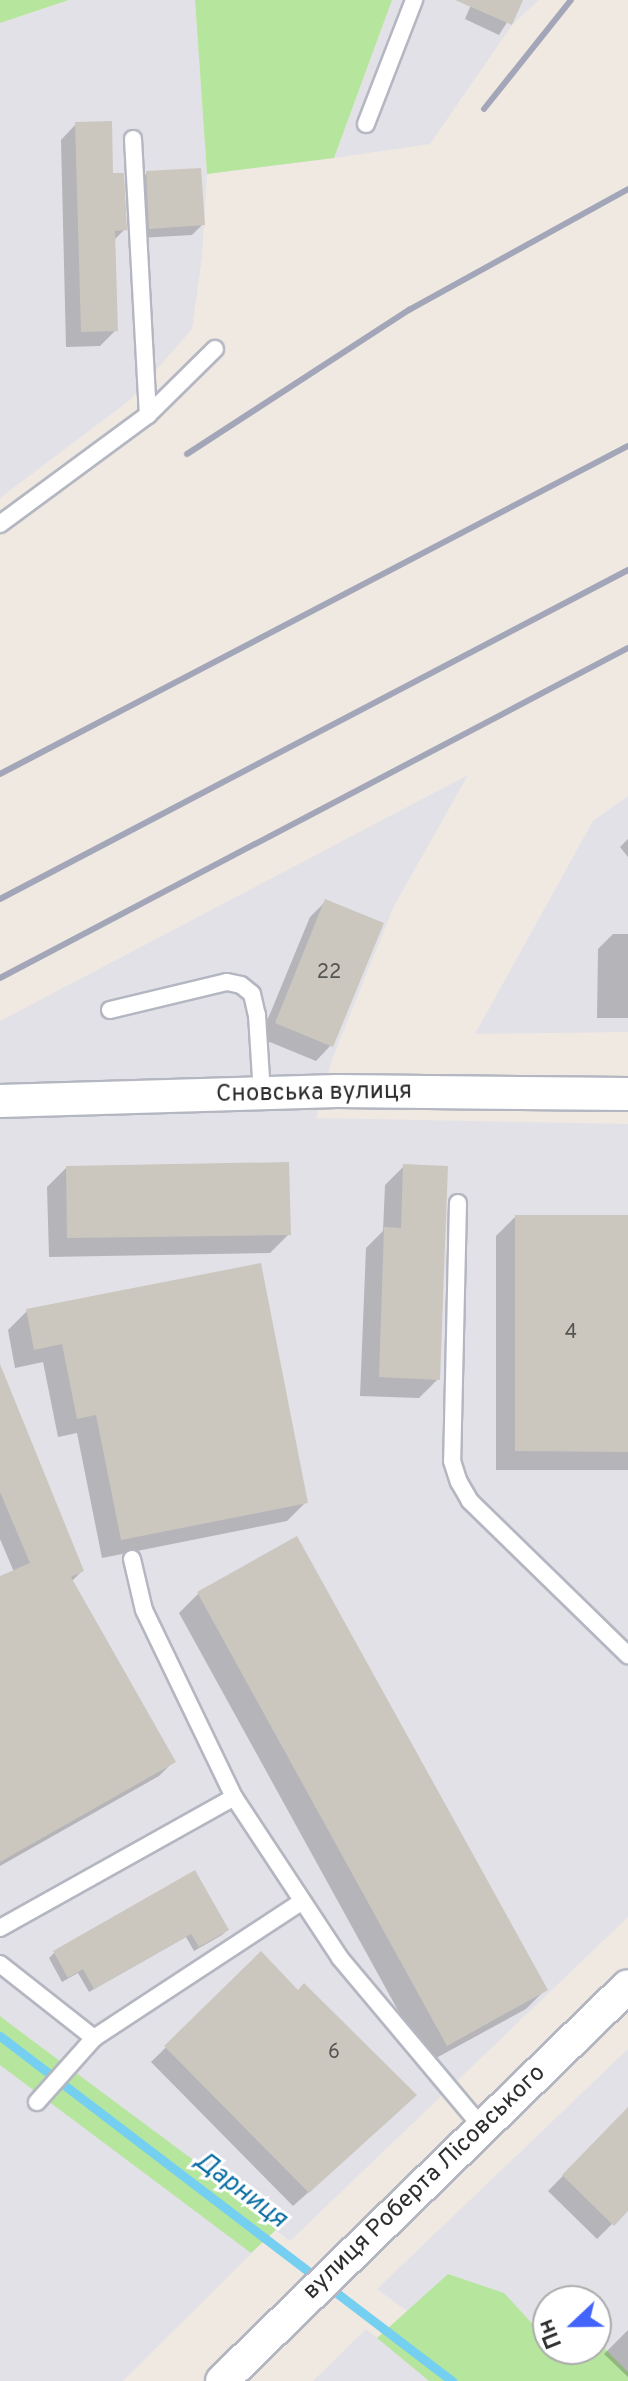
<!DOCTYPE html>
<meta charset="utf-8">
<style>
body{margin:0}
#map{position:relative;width:628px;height:2381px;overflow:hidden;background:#efe9e1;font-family:Overpass,sans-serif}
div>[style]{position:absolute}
.industrial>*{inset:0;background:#e3e1e8}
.green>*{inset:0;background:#b6e59e}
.shadow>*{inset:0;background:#0003}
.stream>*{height:9px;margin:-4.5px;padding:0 4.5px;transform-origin:4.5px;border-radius:4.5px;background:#75cff0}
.building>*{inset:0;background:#cbc7bf}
.roads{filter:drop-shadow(2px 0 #b4b7c1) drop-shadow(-2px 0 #b4b7c1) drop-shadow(0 2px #b4b7c1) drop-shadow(0 -2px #b4b7c1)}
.service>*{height:16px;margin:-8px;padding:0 8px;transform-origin:8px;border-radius:8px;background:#fff}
.minor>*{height:32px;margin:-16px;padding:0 16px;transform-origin:16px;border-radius:16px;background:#fff}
.rail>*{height:6px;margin:-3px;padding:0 3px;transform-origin:3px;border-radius:3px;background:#a3a6b8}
span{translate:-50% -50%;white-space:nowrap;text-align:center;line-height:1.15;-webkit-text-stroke:6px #fff;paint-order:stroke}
.number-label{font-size:20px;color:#555452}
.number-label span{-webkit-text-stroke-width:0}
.street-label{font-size:24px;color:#2e2e2e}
.water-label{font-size:26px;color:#0d6fa3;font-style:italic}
.north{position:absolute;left:532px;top:2285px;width:80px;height:80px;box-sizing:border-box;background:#fff;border:2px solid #ababab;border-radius:50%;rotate:248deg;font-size:22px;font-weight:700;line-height:32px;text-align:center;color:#2e2e2e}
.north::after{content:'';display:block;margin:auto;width:28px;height:36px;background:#4264fb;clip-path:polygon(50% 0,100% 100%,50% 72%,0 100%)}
</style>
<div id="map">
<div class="industrial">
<i style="clip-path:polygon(70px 0,195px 0,207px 174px,202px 257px,192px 329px,130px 400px,0 498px,0 23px)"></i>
<i style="clip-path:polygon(392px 0,539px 0,512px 25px,430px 144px,334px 158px)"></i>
<i style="clip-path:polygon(468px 775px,394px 906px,332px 1059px,316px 1118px,628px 1124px,628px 1917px,290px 2241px,275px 2230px,123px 2381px,0 2381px,0 1021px)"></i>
<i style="clip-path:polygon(628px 796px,628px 1032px,475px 1034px,593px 821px)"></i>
<i style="clip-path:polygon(evenodd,628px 2049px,628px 2381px,502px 2381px,377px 2289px,628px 2049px,548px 2301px,596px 2301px,596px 2349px,548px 2349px,548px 2301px)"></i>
<i style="clip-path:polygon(366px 2329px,432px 2381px,313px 2381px)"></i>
</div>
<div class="green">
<i style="clip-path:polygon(0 0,69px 0,0 23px)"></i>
<i style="clip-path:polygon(195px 0,392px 0,334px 158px,207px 174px)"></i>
<i style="clip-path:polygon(0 2016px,29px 2038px,281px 2225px,251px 2253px,0 2065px)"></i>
<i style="clip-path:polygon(448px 2274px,504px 2293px,548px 2341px,548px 2349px,563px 2356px,573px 2349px,596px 2349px,596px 2340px,628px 2372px,628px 2381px,429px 2381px,377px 2338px)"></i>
</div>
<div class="shadow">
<i style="clip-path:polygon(473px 0,521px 0,499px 35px,465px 19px)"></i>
<i style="clip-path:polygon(76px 124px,112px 175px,125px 229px,113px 241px,116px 330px,100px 346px,66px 347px,61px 140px)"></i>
<i style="clip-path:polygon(147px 173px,203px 224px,192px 235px,139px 238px,136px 184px)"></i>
<i style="clip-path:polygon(628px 839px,628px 857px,620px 847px)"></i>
<i style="clip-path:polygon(326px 901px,331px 1045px,316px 1061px,260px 1038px,310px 917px)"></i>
<i style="clip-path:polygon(613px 934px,628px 934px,628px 1018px,597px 1018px,598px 949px)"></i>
<i style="clip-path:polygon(404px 1166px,438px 1379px,419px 1398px,360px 1396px,366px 1248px,383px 1231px,385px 1185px)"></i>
<i style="clip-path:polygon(66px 1168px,289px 1234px,270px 1253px,49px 1257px,47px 1187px)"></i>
<i style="clip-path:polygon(515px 1217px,628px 1217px,628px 1470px,496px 1470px,496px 1236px)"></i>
<i style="clip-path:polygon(27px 1311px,306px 1502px,287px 1521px,102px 1558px,77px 1433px,58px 1437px,43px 1362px,15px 1368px,8px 1330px)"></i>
<i style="clip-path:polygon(0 1371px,82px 1571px,71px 1582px,173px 1762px,159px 1776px,0 1866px,0 1578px,14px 1572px,0 1539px)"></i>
<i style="clip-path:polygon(297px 1539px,545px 1990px,526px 2009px,427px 2063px,179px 1613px,198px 1594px)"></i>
<i style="clip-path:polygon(194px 1873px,227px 1930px,222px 1935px,194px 1951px,186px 1937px,89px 1992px,78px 1973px,62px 1982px,49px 1958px,54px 1953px)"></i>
<i style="clip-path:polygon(261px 1954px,400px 2110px,293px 2206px,151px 2062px)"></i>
<i style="clip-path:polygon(628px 2110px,628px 2208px,597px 2239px,548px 2191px)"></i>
<i style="clip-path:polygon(628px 2330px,628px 2377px,604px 2354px)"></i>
</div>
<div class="stream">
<i style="left:0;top:2036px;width:569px;rotate:37.35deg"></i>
</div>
<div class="building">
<i style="clip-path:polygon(455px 0,523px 0,512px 25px)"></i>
<i style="clip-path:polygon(112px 121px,113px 173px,124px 173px,127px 230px,115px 231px,118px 331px,81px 332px,75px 122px)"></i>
<i style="clip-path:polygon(201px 168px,205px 225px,149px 229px,146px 171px)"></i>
<i style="clip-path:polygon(325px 899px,384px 923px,333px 1047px,275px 1023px)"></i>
<i style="clip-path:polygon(289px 1162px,291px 1235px,67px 1238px,66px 1166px)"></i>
<i style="clip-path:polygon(403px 1164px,448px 1166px,440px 1380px,379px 1377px,384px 1227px,401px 1228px)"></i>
<i style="clip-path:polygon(515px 1215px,628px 1215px,628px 1452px,515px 1451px)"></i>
<i style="clip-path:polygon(261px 1263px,308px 1503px,121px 1540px,96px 1415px,77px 1419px,62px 1344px,34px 1350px,26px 1309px)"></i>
<i style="clip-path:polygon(0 1364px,84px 1571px,71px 1577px,176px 1762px,0 1862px,0 1576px,30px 1563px,0 1492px)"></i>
<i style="clip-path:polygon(297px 1536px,548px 1990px,447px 2046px,197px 1592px)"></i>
<i style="clip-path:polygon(195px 1870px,229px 1930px,199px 1947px,191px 1934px,94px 1989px,83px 1969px,68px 1978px,53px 1951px)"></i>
<i style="clip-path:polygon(261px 1951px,298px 1990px,304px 1983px,417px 2095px,309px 2193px,164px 2046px)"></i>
<i style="clip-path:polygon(628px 2107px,628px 2211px,614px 2226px,562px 2175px)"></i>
</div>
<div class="roads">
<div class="service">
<i style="left:366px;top:124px;width:133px;rotate:-68.8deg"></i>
<i style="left:133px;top:139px;width:276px;rotate:86.9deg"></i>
<i style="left:0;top:524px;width:184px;rotate:-36.4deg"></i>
<i style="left:148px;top:415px;width:94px;rotate:-44.6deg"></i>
<i style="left:110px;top:1010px;width:120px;rotate:-13.5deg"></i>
<i style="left:227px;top:982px;width:14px;rotate:12deg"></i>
<i style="left:241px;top:985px;width:14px;rotate:39deg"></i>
<i style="left:252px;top:994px;width:22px;rotate:77deg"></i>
<i style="left:257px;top:1015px;width:79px;rotate:86.4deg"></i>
<i style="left:458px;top:1203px;width:258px;rotate:91.3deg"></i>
<i style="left:452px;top:1461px;width:22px;rotate:72deg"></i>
<i style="left:459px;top:1482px;width:22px;rotate:60deg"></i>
<i style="left:470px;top:1501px;width:221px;rotate:44.3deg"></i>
<i style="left:132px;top:1559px;width:52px;rotate:76.8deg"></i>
<i style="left:144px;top:1610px;width:208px;rotate:64.3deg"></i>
<i style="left:234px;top:1797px;width:193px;rotate:56.6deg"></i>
<i style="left:340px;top:1958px;width:219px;rotate:50deg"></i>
<i style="left:0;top:1928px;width:268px;rotate:-29.2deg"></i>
<i style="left:0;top:1964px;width:120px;rotate:38.2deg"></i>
<i style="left:94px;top:2038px;width:248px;rotate:-33.3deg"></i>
<i style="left:37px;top:2102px;width:86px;rotate:-48.3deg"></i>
</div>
<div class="minor">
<i style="left:0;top:1101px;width:337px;rotate:-1.7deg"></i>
<i style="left:337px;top:1091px;width:291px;rotate:0.6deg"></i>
<i style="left:222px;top:2381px;width:566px;rotate:-44.21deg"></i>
</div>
</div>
<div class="rail">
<i style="left:484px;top:109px;width:139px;rotate:-51.4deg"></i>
<i style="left:187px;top:454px;width:265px;rotate:-33deg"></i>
<i style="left:409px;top:310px;width:250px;rotate:-28.9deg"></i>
<i style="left:0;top:774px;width:708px;rotate:-27.58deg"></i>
<i style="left:0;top:899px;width:709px;rotate:-27.65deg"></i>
<i style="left:0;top:978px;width:709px;rotate:-27.72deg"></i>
</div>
<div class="number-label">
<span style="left:329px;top:973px">22</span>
<span style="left:571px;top:1333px">4</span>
<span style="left:334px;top:2053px">6</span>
</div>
<div class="street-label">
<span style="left:314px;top:1094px;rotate:-1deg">Сновська вулиця</span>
<span style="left:425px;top:2183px;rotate:-44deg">вулиця Роберта Лісовського</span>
</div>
<div class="water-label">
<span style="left:240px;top:2191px;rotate:37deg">Дарниця</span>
</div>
<div class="north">Пн</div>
</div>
